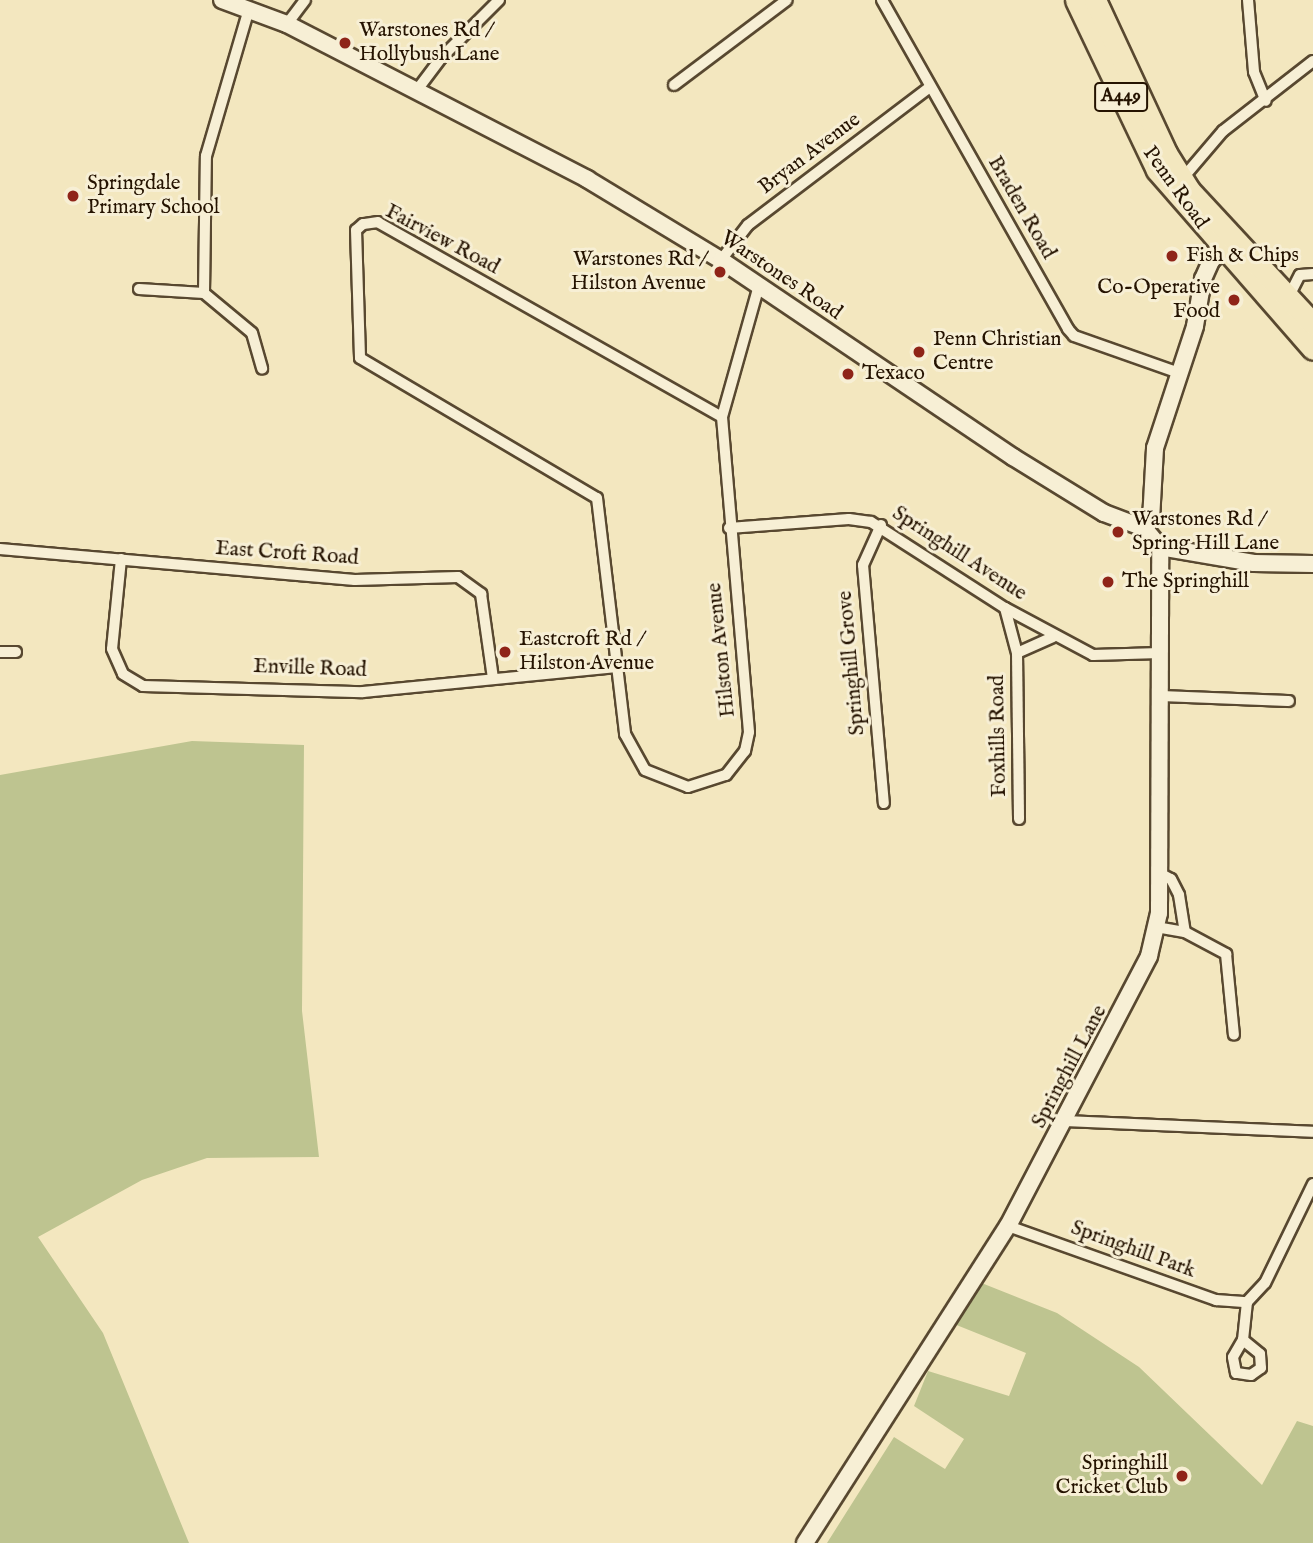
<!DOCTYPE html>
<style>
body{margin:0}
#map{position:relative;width:1313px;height:1543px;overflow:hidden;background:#f3e7bf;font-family:"IM FELL English",serif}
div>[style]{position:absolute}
.green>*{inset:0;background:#bec490}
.roads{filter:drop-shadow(2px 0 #584830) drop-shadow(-2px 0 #584830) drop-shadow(0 2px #584830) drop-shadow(0 -2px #584830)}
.street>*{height:10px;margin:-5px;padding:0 5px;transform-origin:5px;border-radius:5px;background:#f7efd5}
.secondary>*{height:16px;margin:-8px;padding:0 8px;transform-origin:8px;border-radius:8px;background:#f7efd5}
.highway>*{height:21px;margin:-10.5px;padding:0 10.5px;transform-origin:10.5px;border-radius:10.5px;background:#f3e7bf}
.dots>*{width:19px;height:19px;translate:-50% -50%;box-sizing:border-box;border:4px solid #f7efd5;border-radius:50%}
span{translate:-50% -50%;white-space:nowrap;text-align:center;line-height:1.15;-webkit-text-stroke:6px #f7efd5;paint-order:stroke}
.shield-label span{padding:2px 5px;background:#f7efd5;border:2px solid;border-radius:5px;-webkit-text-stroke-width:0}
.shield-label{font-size:19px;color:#251301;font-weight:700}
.poi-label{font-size:21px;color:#251301}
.left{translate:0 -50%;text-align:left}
.right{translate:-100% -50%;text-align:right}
.street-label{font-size:21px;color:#251301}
</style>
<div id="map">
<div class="green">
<i style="clip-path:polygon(192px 741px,304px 745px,302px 1011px,319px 1157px,207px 1158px,142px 1180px,38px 1237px,103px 1333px,189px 1543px,0 1543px,0 775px)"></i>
<i style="clip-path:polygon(979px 1282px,1057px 1313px,1139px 1367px,1262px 1485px,1297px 1421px,1313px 1426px,1313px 1543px,827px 1543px,894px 1437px,945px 1469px,964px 1439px,914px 1406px,928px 1371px,1009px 1396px,1026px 1353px,954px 1324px)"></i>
</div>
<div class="roads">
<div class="street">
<i style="left:882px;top:0;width:378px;rotate:60.5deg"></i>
<i style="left:1068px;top:329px;width:9px;rotate:49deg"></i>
<i style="left:1074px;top:336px;width:111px;rotate:19.4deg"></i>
<i style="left:1248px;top:0;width:72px;rotate:85.2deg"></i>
<i style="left:1254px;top:72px;width:31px;rotate:68deg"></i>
<i style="left:287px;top:24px;width:30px;rotate:-53deg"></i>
<i style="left:674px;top:85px;width:141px;rotate:-37deg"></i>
<i style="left:417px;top:90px;width:40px;rotate:-53deg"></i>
<i style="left:441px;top:58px;width:82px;rotate:-45deg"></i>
<i style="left:1182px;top:179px;width:63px;rotate:-49.5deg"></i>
<i style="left:1223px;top:131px;width:114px;rotate:-37.9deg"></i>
<i style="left:721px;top:260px;width:44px;rotate:-52.4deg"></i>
<i style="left:748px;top:225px;width:228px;rotate:-37.2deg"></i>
<i style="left:139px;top:289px;width:65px;rotate:3.5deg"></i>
<i style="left:204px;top:293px;width:137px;rotate:-89.2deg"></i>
<i style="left:206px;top:156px;width:153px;rotate:-73.7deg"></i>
<i style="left:204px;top:293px;width:62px;rotate:39.8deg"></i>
<i style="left:252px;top:333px;width:37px;rotate:74deg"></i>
<i style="left:1287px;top:300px;width:28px;rotate:-63deg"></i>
<i style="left:1300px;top:275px;width:13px;rotate:-4deg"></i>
<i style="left:722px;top:417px;width:395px;rotate:-150.5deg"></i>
<i style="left:378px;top:222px;width:15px;rotate:172deg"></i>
<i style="left:363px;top:224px;width:9px;rotate:139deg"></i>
<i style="left:356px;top:230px;width:128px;rotate:88.2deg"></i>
<i style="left:360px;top:358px;width:275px;rotate:30.6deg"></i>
<i style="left:597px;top:498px;width:238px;rotate:83.2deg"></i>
<i style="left:625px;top:734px;width:41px;rotate:60.9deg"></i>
<i style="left:645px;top:770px;width:46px;rotate:21.6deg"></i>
<i style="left:688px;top:787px;width:40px;rotate:-18deg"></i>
<i style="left:726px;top:775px;width:31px;rotate:-52deg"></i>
<i style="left:745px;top:751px;width:19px;rotate:-78deg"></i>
<i style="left:749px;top:732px;width:316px;rotate:-94.9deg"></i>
<i style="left:722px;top:417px;width:137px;rotate:-74.3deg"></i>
<i style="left:881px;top:525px;width:44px;rotate:114.2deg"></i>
<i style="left:863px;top:565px;width:239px;rotate:85deg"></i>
<i style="left:729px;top:528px;width:120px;rotate:-4.3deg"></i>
<i style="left:849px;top:519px;width:22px;rotate:8deg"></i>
<i style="left:871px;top:522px;width:159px;rotate:32.7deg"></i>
<i style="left:1005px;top:608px;width:100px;rotate:28.1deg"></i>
<i style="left:1093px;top:655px;width:67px;rotate:-1.7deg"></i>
<i style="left:0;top:549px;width:356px;rotate:5deg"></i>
<i style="left:355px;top:580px;width:103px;rotate:-1.7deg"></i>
<i style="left:458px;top:577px;width:29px;rotate:36deg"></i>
<i style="left:481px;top:594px;width:85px;rotate:81.9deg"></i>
<i style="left:121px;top:559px;width:90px;rotate:95.7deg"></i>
<i style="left:112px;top:649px;width:27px;rotate:66deg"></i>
<i style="left:123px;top:674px;width:23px;rotate:31deg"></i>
<i style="left:143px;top:686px;width:220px;rotate:1.6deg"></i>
<i style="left:363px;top:692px;width:255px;rotate:-5.6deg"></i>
<i style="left:1005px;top:608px;width:47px;rotate:75.1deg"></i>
<i style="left:1017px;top:653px;width:39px;rotate:-24deg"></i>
<i style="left:0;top:652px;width:16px"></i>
<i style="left:1017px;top:653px;width:166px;rotate:89.3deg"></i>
<i style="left:1160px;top:696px;width:129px;rotate:2.2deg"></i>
<i style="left:1159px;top:873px;width:13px;rotate:27deg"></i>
<i style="left:1171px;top:879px;width:18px;rotate:63deg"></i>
<i style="left:1179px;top:895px;width:37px;rotate:81deg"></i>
<i style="left:1156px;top:927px;width:29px;rotate:10deg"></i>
<i style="left:1185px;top:932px;width:47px;rotate:28.2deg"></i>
<i style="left:1226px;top:954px;width:81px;rotate:84.4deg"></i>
<i style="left:1064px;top:1121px;width:249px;rotate:2.5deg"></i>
<i style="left:1008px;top:1226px;width:221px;rotate:19.6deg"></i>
<i style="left:1216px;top:1300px;width:31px;rotate:4deg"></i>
<i style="left:1247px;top:1302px;width:26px;rotate:-47deg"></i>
<i style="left:1265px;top:1283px;width:110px;rotate:-64.1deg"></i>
<i style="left:1243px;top:1340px;width:22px;rotate:39deg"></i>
<i style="left:1260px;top:1354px;width:14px;rotate:86deg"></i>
<i style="left:1261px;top:1368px;width:12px;rotate:145deg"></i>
<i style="left:1251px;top:1375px;width:15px;rotate:-172deg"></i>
<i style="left:1236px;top:1373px;width:16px;rotate:-101deg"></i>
<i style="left:1233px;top:1357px;width:20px;rotate:-60deg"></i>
<i style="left:1243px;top:1340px;width:38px;rotate:-84deg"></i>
</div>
<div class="secondary">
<i style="left:222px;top:0;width:69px;rotate:20.3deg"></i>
<i style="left:287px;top:24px;width:338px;rotate:27.3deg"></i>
<i style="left:587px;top:179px;width:157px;rotate:31.2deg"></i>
<i style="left:721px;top:260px;width:352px;rotate:34deg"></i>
<i style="left:1013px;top:457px;width:107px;rotate:31.6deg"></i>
<i style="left:1104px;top:513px;width:43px;rotate:20.6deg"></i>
<i style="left:1144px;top:528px;width:25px;rotate:50deg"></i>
<i style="left:1160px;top:547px;width:95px;rotate:9.7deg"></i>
<i style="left:1254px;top:563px;width:59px;rotate:1deg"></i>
<i style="left:1144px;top:528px;width:11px;rotate:-49deg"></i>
<i style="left:1151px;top:520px;width:72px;rotate:-86.8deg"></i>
<i style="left:1155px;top:448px;width:128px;rotate:-71.8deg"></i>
<i style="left:1195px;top:326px;width:48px;rotate:-80.3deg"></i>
<i style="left:1203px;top:279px;width:20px;rotate:-66deg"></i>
<i style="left:1211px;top:261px;width:30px;rotate:-46deg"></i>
<i style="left:805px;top:1543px;width:376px;rotate:-57.4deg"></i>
<i style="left:1008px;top:1226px;width:305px;rotate:-62.4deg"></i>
<i style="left:1149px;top:956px;width:44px;rotate:-76.9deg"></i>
<i style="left:1159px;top:913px;width:366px;rotate:-89.8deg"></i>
</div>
<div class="highway">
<i style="left:1076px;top:0;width:188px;rotate:64.5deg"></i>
<i style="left:1157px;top:170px;width:237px;rotate:48.9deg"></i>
<i style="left:1095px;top:0;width:169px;rotate:65.1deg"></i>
<i style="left:1166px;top:153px;width:44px;rotate:58.1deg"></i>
<i style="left:1189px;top:190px;width:183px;rotate:47.2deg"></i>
</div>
</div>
<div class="dots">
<i style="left:345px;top:43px;background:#8f2418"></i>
<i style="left:73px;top:196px;background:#8f2418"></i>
<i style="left:1172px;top:256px;background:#8f2418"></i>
<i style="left:720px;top:272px;background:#8f2418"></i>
<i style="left:1234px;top:300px;background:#8f2418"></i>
<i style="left:919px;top:352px;background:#8f2418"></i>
<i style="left:848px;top:374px;background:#8f2418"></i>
<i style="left:1118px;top:532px;background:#8f2418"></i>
<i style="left:1108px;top:582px;background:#8f2418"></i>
<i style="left:505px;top:652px;background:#8f2418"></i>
<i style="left:1182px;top:1476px;background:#8f2418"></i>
</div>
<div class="shield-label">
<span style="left:1121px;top:97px">A449</span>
</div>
<div class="poi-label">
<span class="left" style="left:359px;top:43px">Warstones Rd /<br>Hollybush Lane</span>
<span class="left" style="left:87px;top:196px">Springdale<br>Primary School</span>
<span class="left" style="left:1186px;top:256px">Fish &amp; Chips</span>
<span class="right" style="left:706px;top:272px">Warstones Rd /<br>Hilston Avenue</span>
<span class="right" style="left:1220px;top:300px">Co-Operative<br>Food</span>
<span class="left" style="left:933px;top:352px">Penn Christian<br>Centre</span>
<span class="left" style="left:862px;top:374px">Texaco</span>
<span class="left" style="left:1132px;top:532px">Warstones Rd /<br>Spring Hill Lane</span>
<span class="left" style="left:1122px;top:582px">The Springhill</span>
<span class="left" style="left:519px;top:652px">Eastcroft Rd /<br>Hilston Avenue</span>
<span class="right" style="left:1168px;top:1476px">Springhill<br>Cricket Club</span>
</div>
<div class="street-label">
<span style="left:810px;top:154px;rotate:-37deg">Bryan Avenue</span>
<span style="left:1175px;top:188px;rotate:54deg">Penn Road</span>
<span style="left:1021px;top:208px;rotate:60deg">Braden Road</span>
<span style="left:442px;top:240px;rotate:28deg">Fairview Road</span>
<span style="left:781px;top:276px;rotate:34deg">Warstones Road</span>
<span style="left:287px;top:554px;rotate:4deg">East Croft Road</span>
<span style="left:959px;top:554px;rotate:33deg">Springhill Avenue</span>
<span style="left:722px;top:650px;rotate:-96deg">Hilston Avenue</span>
<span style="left:852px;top:663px;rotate:-95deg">Springhill Grove</span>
<span style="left:310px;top:669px;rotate:2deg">Enville Road</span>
<span style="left:999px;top:736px;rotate:-91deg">Foxhills Road</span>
<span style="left:1070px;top:1067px;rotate:-62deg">Springhill Lane</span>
<span style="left:1133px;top:1250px;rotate:20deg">Springhill Park</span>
</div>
</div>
